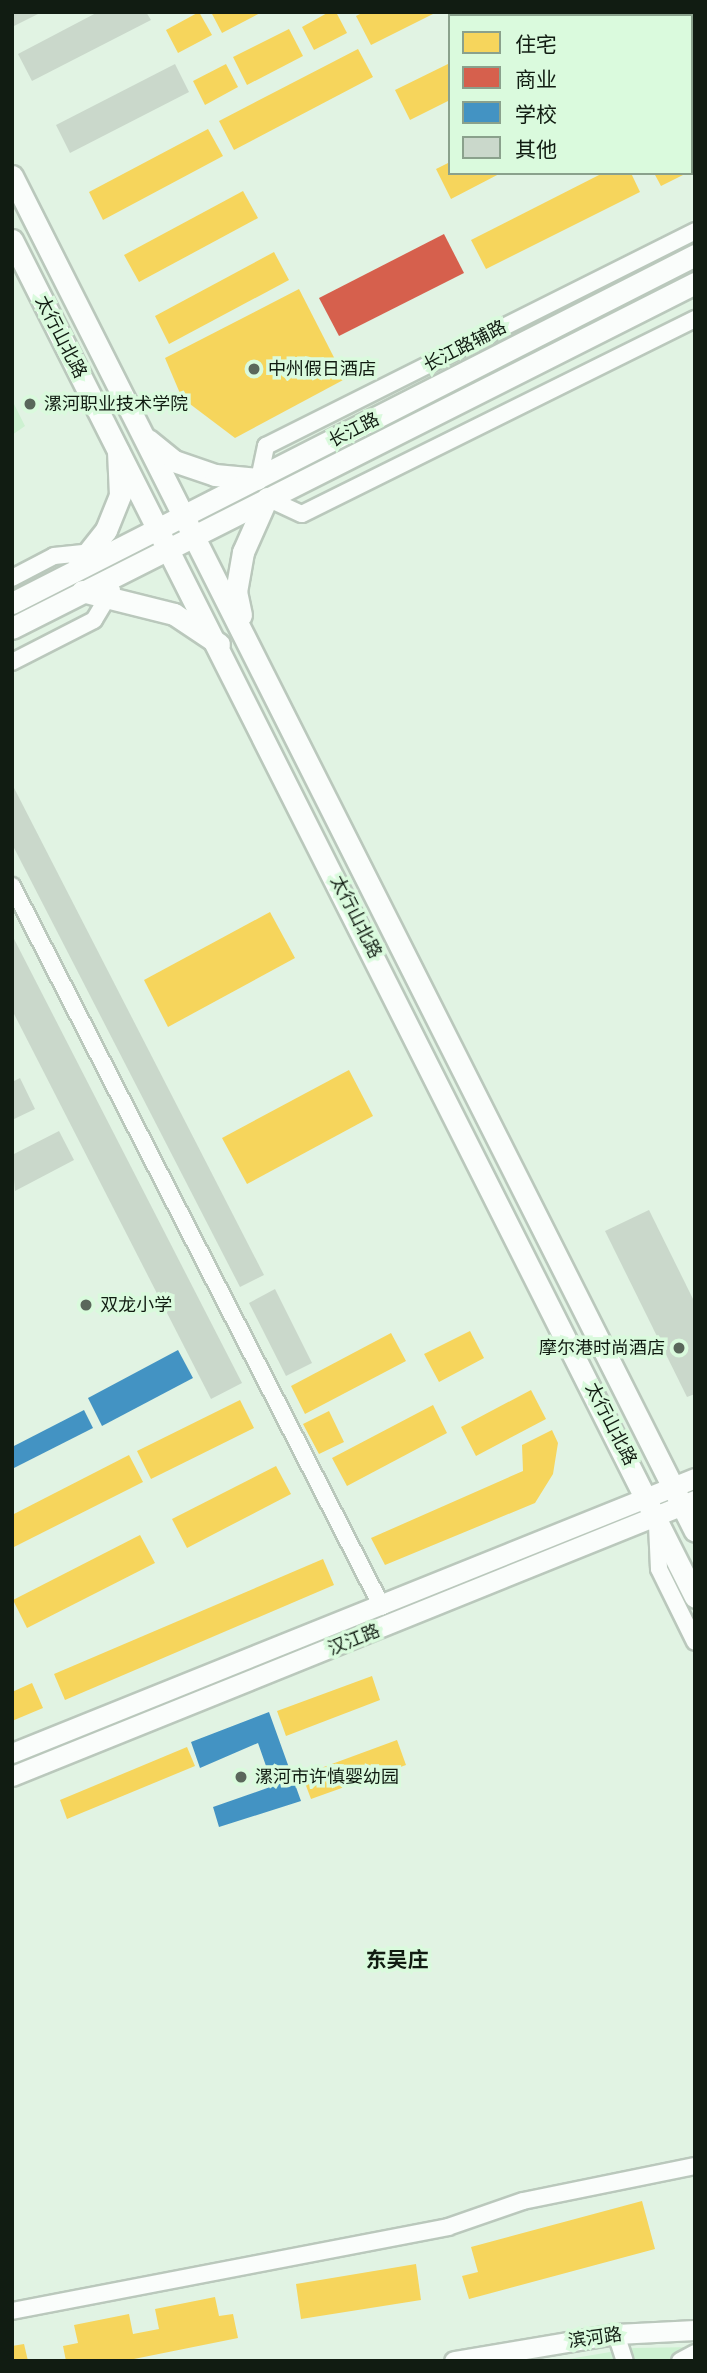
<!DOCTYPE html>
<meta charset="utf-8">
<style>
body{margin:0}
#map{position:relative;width:707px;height:2373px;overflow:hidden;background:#e1f3e3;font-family:"Roboto Condensed","Noto Sans SC",sans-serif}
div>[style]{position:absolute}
.green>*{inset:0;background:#cdf1d1}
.homes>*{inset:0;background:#f6d55c}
.shops>*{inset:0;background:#d6604d}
.schools>*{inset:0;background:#4393c3}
.building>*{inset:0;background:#cad8cb}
.roads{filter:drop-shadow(2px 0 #bac8bc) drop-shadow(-2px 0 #bac8bc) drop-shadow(0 2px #bac8bc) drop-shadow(0 -2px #bac8bc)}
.minor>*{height:16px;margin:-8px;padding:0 8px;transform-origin:8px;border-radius:8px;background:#fafdfb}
.tertiary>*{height:19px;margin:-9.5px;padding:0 9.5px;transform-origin:9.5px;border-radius:9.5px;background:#fafdfb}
.secondary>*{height:21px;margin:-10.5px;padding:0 10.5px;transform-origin:10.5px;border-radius:10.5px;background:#fafdfb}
.dots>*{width:19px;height:19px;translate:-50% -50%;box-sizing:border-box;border:4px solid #dafadd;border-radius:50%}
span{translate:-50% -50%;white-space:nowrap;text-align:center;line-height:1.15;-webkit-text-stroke:7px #dafadd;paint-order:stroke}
.street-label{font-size:18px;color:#111c12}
.poi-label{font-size:18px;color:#111c12}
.left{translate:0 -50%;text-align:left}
.right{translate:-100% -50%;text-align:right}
.quarter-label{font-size:21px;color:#111c12;font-weight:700}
.frame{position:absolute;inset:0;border:14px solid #111c12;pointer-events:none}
.legend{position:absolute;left:448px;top:14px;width:245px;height:161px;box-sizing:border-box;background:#dafadd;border:2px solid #8aa18c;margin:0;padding:9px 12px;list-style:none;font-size:21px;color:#111c12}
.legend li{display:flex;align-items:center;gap:14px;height:35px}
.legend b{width:35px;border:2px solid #8aa18c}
</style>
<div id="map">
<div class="green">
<i style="clip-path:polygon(12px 400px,25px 426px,12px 435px)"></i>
<i style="clip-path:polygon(695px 2347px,695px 2361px,557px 2361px,634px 2348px)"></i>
</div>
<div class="homes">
<i style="clip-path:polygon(199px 12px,212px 35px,178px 53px,166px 30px)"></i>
<i style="clip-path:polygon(211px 12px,262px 12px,222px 33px)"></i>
<i style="clip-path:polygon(329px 12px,336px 12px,347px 33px,314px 50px,302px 27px)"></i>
<i style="clip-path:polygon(364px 12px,437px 12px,371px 45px,356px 16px)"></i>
<i style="clip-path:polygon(588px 12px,635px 12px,637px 16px,581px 16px)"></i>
<i style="clip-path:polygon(289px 29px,303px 56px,247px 85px,233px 57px)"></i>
<i style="clip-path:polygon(695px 45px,695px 79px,691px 81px,691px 46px)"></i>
<i style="clip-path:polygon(358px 49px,373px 77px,234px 150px,219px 121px)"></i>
<i style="clip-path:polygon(450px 63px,450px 100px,410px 120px,395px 90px)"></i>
<i style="clip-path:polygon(226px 64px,238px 87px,205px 105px,193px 81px)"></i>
<i style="clip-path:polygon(208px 129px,223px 156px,103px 220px,89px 192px)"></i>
<i style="clip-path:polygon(695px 142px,695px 170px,691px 171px,691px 143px)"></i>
<i style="clip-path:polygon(450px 162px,450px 173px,501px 173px,451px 199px,436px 169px)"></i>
<i style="clip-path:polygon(603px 173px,631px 173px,640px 192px,486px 269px,471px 240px)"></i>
<i style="clip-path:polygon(654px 173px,687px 173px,661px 186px)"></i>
<i style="clip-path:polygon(243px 191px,258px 218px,139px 282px,124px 255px)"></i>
<i style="clip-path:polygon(274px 252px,289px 280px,169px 344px,155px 316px)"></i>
<i style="clip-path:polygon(299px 289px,345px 379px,235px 438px,182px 398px,165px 358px)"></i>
<i style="clip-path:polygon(270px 912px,295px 958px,168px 1027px,144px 980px)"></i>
<i style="clip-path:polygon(349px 1070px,373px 1116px,247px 1184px,222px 1138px)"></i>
<i style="clip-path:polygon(470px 1331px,484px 1358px,439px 1382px,424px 1354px)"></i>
<i style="clip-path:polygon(391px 1333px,406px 1361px,305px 1414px,291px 1386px)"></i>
<i style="clip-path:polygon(531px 1390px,546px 1419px,476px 1456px,461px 1427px)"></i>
<i style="clip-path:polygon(240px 1400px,254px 1428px,151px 1479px,137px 1451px)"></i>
<i style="clip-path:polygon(433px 1405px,447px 1433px,347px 1486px,332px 1458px)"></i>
<i style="clip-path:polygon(329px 1411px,344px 1442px,319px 1454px,303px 1424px)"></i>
<i style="clip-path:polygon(552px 1430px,558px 1443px,553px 1474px,535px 1503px,385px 1565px,371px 1538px,523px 1471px,522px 1445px)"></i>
<i style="clip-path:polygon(129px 1455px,143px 1482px,12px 1548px,12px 1515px)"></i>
<i style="clip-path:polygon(276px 1466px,291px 1494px,187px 1548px,172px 1519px)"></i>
<i style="clip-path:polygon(140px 1535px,155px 1563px,27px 1628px,13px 1600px)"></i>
<i style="clip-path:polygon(323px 1559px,334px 1585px,65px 1700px,54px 1674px)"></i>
<i style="clip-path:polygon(372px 1676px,380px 1700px,286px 1736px,277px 1711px)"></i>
<i style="clip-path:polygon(32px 1683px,43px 1708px,12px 1721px,12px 1692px)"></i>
<i style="clip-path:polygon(397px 1740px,406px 1765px,311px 1799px,302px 1775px)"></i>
<i style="clip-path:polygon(187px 1747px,195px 1766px,67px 1819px,60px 1800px)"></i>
<i style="clip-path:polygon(642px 2201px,655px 2249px,469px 2299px,462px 2276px,478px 2272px,471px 2247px)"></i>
<i style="clip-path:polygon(416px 2264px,421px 2300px,301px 2319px,296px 2284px)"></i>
<i style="clip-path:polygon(215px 2297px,219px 2316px,233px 2314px,238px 2338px,124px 2361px,66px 2361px,63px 2346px,78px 2343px,74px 2325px,129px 2314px,133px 2334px,159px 2329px,155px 2309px)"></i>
<i style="clip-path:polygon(24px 2344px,28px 2361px,12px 2361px,12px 2346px)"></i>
</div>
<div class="shops">
<i style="clip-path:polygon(444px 234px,464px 273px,339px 336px,319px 298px)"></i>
</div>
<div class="schools">
<i style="clip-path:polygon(178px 1350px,193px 1378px,102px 1426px,88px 1398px)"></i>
<i style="clip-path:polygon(84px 1410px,93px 1428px,12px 1469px,12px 1447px)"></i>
<i style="clip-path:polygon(269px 1712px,301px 1801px,219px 1827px,213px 1807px,273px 1786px,258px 1743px,200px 1768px,191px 1742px)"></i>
</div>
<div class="building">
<i style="clip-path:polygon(12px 12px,42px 12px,12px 27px)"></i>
<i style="clip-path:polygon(98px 12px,146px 12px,151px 20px,32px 81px,18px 54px)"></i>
<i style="clip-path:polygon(175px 64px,189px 92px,70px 153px,56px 125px)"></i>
<i style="clip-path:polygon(12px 784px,264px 1275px,240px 1287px,12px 844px)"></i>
<i style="clip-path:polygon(12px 935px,242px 1383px,211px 1399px,12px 1010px)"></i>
<i style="clip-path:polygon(20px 1078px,35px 1109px,12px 1120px,12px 1082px)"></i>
<i style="clip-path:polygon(59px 1131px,74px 1160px,15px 1191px,12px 1155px)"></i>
<i style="clip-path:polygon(649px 1210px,695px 1303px,695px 1394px,687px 1397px,605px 1231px)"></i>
<i style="clip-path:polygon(275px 1289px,312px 1363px,286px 1376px,249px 1303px)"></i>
</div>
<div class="roads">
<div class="minor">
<i style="left:259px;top:479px;width:34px;rotate:-78deg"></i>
<i style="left:266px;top:446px;width:480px;rotate:-26.6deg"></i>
<i style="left:267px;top:498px;width:38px;rotate:25deg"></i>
<i style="left:302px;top:514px;width:439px;rotate:-26.4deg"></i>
<i style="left:12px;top:578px;width:47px;rotate:-27.6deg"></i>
<i style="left:54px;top:556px;width:39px;rotate:-6deg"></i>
<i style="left:12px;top:662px;width:92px;rotate:-27.1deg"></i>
<i style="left:94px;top:620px;width:35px;rotate:-59deg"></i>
<i style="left:12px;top:886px;width:810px;rotate:62.83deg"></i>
<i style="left:657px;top:1525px;width:44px;rotate:87.4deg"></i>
<i style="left:659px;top:1569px;width:81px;rotate:63.7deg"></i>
<i style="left:12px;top:2311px;width:444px;rotate:-10.9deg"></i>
<i style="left:448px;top:2227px;width:79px;rotate:-19.1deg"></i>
<i style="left:523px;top:2201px;width:176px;rotate:-11.5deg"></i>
<i style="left:616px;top:2334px;width:28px;rotate:72deg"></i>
<i style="left:680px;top:2361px;width:17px;rotate:-28deg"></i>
</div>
<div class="tertiary">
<i style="left:12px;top:1753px;width:736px;rotate:-21.93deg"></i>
<i style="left:12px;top:1776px;width:737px;rotate:-22deg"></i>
<i style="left:454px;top:2361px;width:164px;rotate:-9.5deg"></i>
<i style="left:616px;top:2334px;width:79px;rotate:-2.9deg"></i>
</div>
<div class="secondary">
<i style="left:12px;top:176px;width:1517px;rotate:63.25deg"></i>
<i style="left:12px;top:240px;width:1519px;rotate:63.28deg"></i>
<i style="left:148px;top:440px;width:33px;rotate:39deg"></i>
<i style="left:174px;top:461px;width:43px;rotate:18.9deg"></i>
<i style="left:215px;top:475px;width:42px;rotate:5.4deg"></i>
<i style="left:79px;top:564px;width:43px;rotate:-51.5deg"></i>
<i style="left:106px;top:530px;width:38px;rotate:-68deg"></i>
<i style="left:120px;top:495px;width:44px;rotate:-92.6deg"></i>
<i style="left:82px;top:591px;width:95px;rotate:14deg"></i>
<i style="left:174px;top:614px;width:54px;rotate:33.7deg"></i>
<i style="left:12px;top:603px;width:767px;rotate:-27deg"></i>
<i style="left:241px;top:615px;width:24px;rotate:-102deg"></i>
<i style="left:236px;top:592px;width:41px;rotate:-80.1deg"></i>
<i style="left:243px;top:552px;width:59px;rotate:-66deg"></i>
<i style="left:12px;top:628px;width:765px;rotate:-26.8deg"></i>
</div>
</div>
<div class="dots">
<i style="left:254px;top:369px;background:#5a675b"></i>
<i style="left:30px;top:404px;background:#5a675b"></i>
<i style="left:86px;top:1305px;background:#5a675b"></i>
<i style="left:679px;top:1348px;background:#5a675b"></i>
<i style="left:241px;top:1777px;background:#5a675b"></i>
</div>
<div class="street-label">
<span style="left:61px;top:337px;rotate:63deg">太行山北路</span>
<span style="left:465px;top:346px;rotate:-27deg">长江路辅路</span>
<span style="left:354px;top:430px;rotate:-27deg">长江路</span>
<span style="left:356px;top:917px;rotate:63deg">太行山北路</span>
<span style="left:611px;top:1424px;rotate:63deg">太行山北路</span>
<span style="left:354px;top:1640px;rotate:-22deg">汉江路</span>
<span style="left:595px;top:2338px;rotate:-8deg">滨河路</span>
</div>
<div class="poi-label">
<span class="left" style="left:268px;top:369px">中州假日酒店</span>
<span class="left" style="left:44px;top:404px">漯河职业技术学院</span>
<span class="left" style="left:100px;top:1305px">双龙小学</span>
<span class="right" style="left:665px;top:1348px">摩尔港时尚酒店</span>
<span class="left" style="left:255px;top:1777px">漯河市许慎婴幼园</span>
</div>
<div class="quarter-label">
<span style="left:397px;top:1960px">东吴庄</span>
</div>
<div class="frame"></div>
<ul class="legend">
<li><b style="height:19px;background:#f6d55c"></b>住宅</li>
<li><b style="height:19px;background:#d6604d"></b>商业</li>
<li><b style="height:19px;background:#4393c3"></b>学校</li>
<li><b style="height:19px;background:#cad8cb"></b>其他</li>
</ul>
</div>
